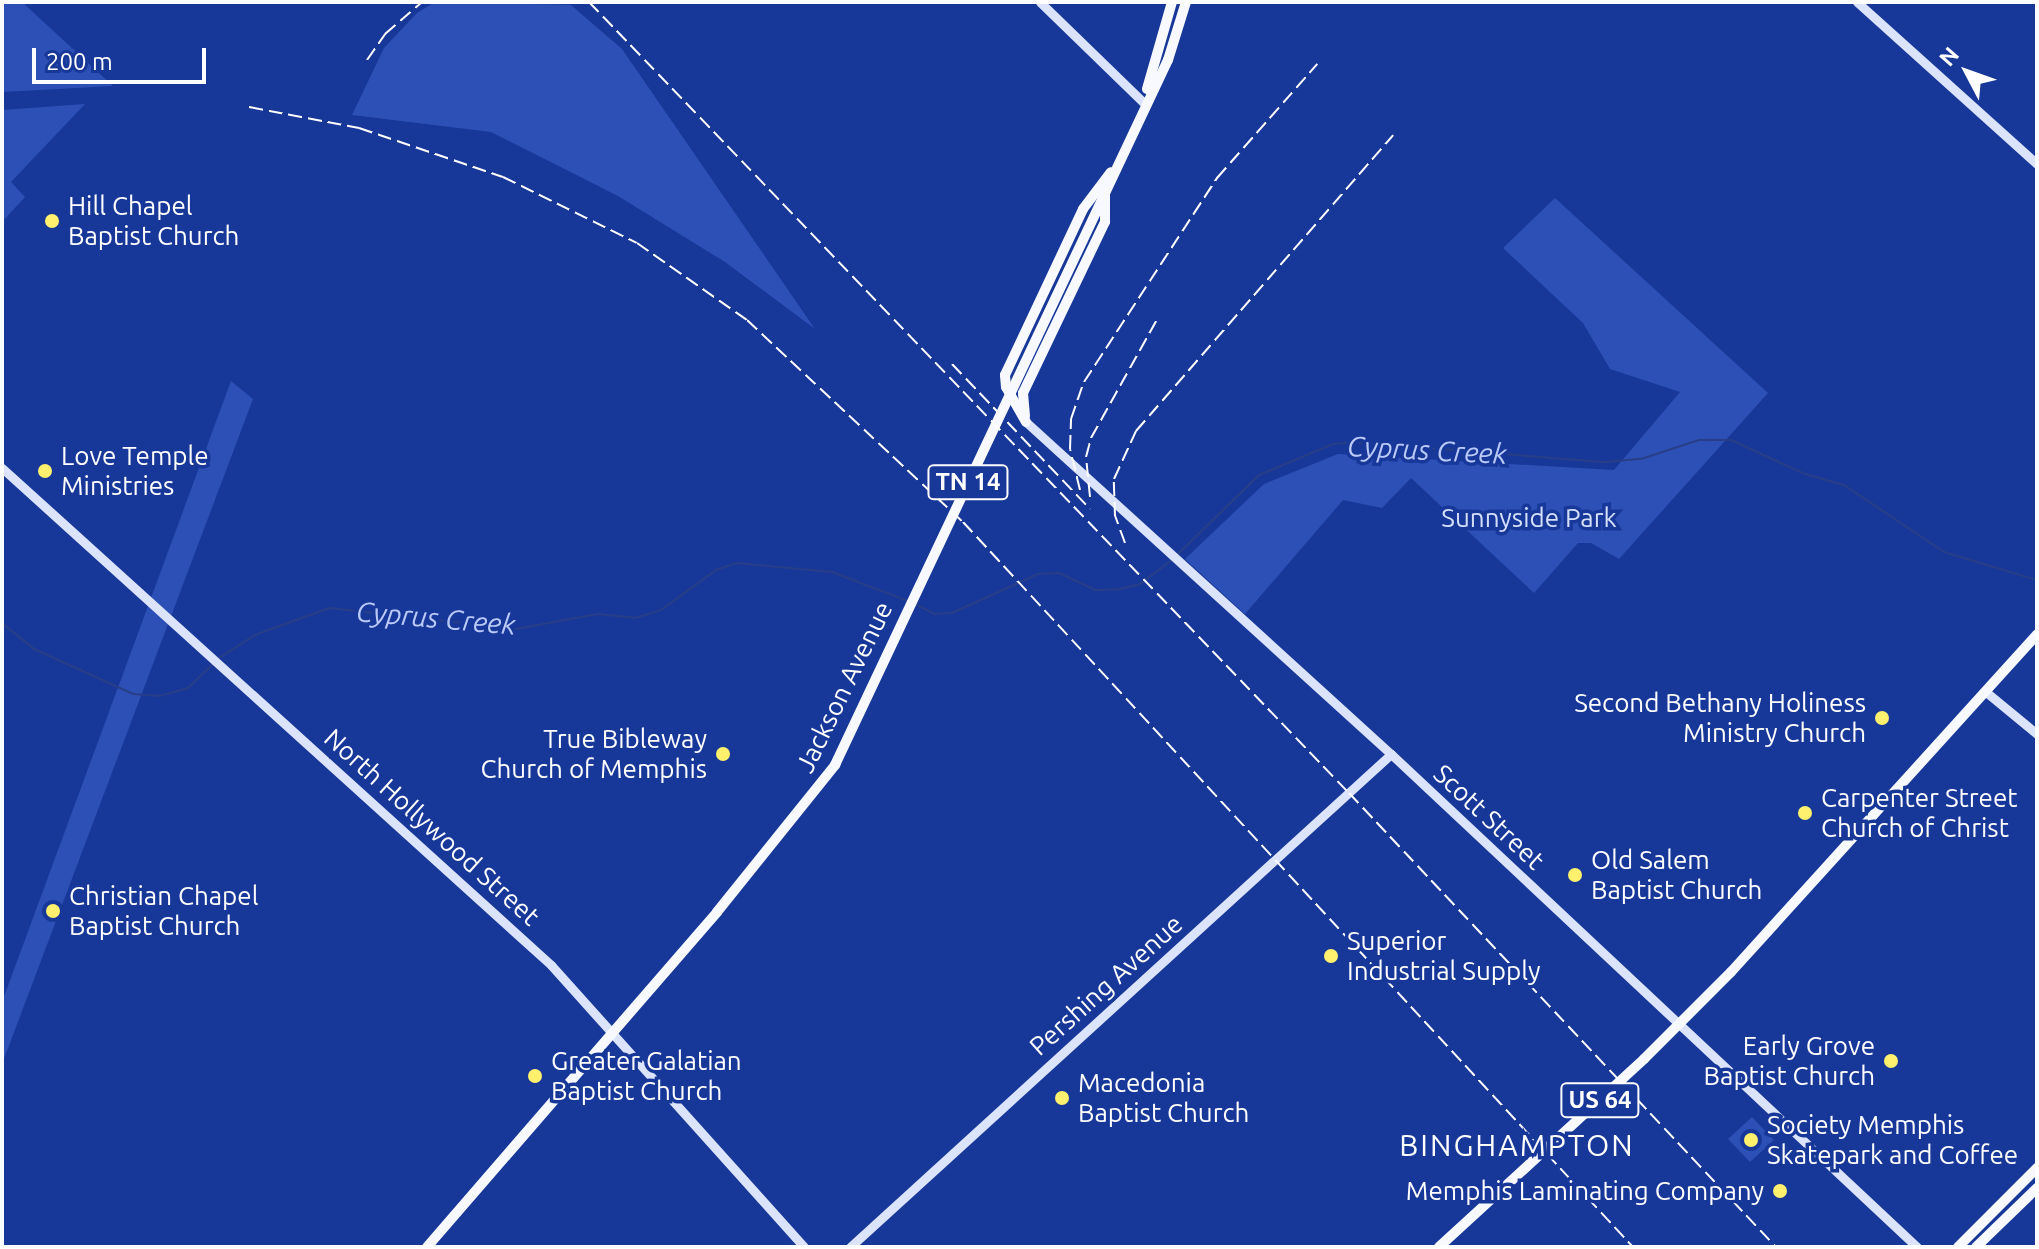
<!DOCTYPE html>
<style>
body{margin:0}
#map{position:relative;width:2039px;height:1249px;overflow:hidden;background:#183899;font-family:Ubuntu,sans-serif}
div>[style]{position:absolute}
.green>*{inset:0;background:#2c50b6}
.stream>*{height:2px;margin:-1px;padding:0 1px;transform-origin:1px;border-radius:1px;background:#283f88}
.secondary>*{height:9px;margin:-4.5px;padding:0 4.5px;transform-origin:4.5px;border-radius:4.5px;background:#dce3fc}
.primary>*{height:10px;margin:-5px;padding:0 5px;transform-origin:5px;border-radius:5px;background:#f7f9ff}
.rail>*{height:2px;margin-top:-1px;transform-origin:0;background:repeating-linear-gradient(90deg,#fff 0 14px,transparent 0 20px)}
.dots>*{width:22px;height:22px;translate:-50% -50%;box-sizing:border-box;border:4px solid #183899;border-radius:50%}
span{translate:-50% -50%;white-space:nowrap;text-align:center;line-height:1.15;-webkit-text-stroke:7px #183899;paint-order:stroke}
.shield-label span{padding:2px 6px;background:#183899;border:2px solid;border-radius:6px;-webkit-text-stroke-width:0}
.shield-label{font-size:24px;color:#fff;font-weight:700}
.poi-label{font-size:26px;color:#fff}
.left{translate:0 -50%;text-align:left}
.right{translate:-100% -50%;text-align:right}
.park-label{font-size:26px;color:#d4dffc}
.street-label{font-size:26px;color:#fff}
.water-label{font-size:28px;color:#bacaf8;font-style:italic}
.quarter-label{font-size:30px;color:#fff;letter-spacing:2px}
.frame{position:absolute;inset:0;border:4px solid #fff;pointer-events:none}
.north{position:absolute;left:1927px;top:32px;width:80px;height:80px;-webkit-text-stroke:6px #183899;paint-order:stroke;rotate:311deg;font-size:22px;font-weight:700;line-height:32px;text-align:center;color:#fff}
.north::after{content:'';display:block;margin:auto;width:28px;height:36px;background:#fff;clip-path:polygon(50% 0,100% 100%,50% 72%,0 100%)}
.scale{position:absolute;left:32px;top:48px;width:174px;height:36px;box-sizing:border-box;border:4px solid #fff;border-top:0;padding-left:10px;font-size:24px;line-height:28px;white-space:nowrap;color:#fff;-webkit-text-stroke:6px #183899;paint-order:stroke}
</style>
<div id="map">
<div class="green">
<i style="clip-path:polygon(2px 2px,22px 2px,113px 86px,2px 92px)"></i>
<i style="clip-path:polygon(435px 2px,571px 5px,622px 49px,815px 329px,725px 262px,618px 196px,491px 132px,352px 115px,384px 48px,417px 13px)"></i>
<i style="clip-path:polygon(85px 104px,11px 182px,25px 197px,2px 222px,2px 110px)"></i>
<i style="clip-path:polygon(1555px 198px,1768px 393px,1619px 559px,1591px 543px,1578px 543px,1534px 593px,1411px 478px,1382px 508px,1343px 500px,1245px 614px,1185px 559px,1264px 484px,1338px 454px,1614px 470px,1680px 392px,1610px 369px,1583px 323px,1503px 248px)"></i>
<i style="clip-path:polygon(231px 381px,253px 399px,2px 1064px,2px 1002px)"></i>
<i style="clip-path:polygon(1752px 1117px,1774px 1140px,1750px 1162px,1728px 1139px)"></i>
</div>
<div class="stream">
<i style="left:1176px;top:556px;width:116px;rotate:-44.3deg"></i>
<i style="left:1259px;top:475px;width:80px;rotate:-22.7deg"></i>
<i style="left:1333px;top:444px;width:21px;rotate:-5deg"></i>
<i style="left:1354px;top:442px;width:252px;rotate:4.6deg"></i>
<i style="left:1605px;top:462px;width:36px;rotate:-5deg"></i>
<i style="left:1641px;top:459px;width:61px;rotate:-18.1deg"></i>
<i style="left:1699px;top:440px;width:32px"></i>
<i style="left:1731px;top:440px;width:81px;rotate:24.7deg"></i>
<i style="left:1805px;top:474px;width:41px;rotate:15.8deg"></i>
<i style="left:1844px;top:485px;width:120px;rotate:33.8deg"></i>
<i style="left:1944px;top:552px;width:97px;rotate:16.8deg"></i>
<i style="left:917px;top:605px;width:20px;rotate:27deg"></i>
<i style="left:935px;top:614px;width:17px;rotate:-3deg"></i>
<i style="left:952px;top:613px;width:94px;rotate:-24.4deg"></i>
<i style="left:1038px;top:574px;width:21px;rotate:-3deg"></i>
<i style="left:1059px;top:573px;width:40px;rotate:25deg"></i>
<i style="left:1095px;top:590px;width:25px;rotate:-2deg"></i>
<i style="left:1120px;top:589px;width:21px;rotate:-14deg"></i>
<i style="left:1140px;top:584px;width:40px;rotate:-37deg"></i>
<i style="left:2px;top:623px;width:41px;rotate:39.1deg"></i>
<i style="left:34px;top:649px;width:109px;rotate:24.4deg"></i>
<i style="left:133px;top:694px;width:26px;rotate:4deg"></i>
<i style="left:159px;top:696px;width:30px;rotate:-15deg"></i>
<i style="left:188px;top:688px;width:36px;rotate:-44deg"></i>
<i style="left:219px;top:658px;width:43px;rotate:-32.6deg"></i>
<i style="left:255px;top:635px;width:79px;rotate:-20deg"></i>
<i style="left:329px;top:608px;width:188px;rotate:6.4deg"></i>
<i style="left:516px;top:629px;width:83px;rotate:-10.4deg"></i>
<i style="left:598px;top:614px;width:37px;rotate:6deg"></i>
<i style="left:635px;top:618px;width:27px;rotate:-17deg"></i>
<i style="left:661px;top:610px;width:68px;rotate:-36deg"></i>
<i style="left:716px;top:570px;width:21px;rotate:-19deg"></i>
<i style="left:736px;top:563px;width:96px;rotate:5.4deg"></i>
<i style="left:832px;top:572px;width:81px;rotate:20.9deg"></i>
</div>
<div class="secondary">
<i style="left:1040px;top:2px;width:145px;rotate:44.2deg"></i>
<i style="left:1857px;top:2px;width:242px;rotate:42deg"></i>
<i style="left:1026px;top:422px;width:493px;rotate:42.3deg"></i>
<i style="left:1391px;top:754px;width:721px;rotate:43.15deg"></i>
<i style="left:2px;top:468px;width:741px;rotate:42.15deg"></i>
<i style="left:551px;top:965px;width:379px;rotate:48.1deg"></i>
<i style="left:1986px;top:692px;width:66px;rotate:39.5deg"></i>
<i style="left:850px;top:1247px;width:732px;rotate:-42.34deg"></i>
</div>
<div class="primary">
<i style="left:1147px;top:89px;width:91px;rotate:-74deg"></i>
<i style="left:1025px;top:416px;width:23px;rotate:-95deg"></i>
<i style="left:1023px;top:393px;width:190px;rotate:-64.4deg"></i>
<i style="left:1105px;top:222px;width:30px;rotate:-90deg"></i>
<i style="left:1026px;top:422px;width:40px;rotate:-119.7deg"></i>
<i style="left:1006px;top:387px;width:12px;rotate:-95deg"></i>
<i style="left:1005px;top:375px;width:183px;rotate:-64.8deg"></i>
<i style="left:1083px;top:209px;width:46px;rotate:-52.9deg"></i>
<i style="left:427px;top:1247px;width:443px;rotate:-49.1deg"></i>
<i style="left:717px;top:912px;width:189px;rotate:-51.2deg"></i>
<i style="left:835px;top:765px;width:780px;rotate:-64.72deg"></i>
<i style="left:1168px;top:60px;width:61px;rotate:-72.8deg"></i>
<i style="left:1439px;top:1247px;width:278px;rotate:-42.5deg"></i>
<i style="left:1644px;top:1059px;width:123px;rotate:-45deg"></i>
<i style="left:1731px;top:972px;width:456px;rotate:-47.8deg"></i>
<i style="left:1958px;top:1247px;width:112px;rotate:-45deg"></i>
<i style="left:1976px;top:1247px;width:85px;rotate:-44deg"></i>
</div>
<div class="rail">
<i style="left:589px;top:2px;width:1097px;rotate:46.15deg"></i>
<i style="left:1349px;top:793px;width:623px;rotate:46.76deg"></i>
<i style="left:367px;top:60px;width:32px;rotate:-55deg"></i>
<i style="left:385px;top:34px;width:49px;rotate:-40.9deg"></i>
<i style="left:249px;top:107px;width:112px;rotate:10.8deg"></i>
<i style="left:359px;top:128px;width:152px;rotate:18.8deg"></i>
<i style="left:503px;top:177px;width:149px;rotate:26.2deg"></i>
<i style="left:637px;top:243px;width:134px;rotate:35deg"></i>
<i style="left:747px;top:320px;width:296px;rotate:43.1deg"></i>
<i style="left:963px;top:522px;width:987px;rotate:47.26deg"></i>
<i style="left:952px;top:364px;width:200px;rotate:46.4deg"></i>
<i style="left:1080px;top:490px;width:42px;rotate:-103.7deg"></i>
<i style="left:1070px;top:449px;width:30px;rotate:-88deg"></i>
<i style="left:1071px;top:419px;width:39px;rotate:-71deg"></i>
<i style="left:1084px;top:382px;width:244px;rotate:-56.9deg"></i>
<i style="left:1217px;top:178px;width:152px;rotate:-48.7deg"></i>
<i style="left:1090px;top:497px;width:40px;rotate:-95.7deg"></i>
<i style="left:1086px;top:457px;width:20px;rotate:-75deg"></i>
<i style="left:1091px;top:438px;width:134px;rotate:-60.9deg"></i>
<i style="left:1125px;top:543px;width:29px;rotate:-110deg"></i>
<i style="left:1115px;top:516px;width:37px;rotate:-92deg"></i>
<i style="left:1114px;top:479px;width:53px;rotate:-65.4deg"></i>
<i style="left:1136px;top:431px;width:392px;rotate:-49deg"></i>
</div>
<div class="dots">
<i style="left:52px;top:221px;background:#fff06d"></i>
<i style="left:45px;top:471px;background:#fff06d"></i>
<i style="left:1882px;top:718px;background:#fff06d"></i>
<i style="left:723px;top:754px;background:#fff06d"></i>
<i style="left:1805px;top:813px;background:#fff06d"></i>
<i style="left:1575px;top:875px;background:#fff06d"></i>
<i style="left:53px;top:911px;background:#fff06d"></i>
<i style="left:1331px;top:956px;background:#fff06d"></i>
<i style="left:1891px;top:1061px;background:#fff06d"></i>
<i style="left:535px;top:1076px;background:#fff06d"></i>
<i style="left:1062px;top:1098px;background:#fff06d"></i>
<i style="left:1751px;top:1140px;background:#fff06d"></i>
<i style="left:1780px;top:1191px;background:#fff06d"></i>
</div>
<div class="shield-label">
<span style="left:968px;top:482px">TN 14</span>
<span style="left:1600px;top:1100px">US 64</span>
</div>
<div class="poi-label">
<span class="left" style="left:68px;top:221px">Hill Chapel<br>Baptist Church</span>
<span class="left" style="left:61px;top:471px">Love Temple<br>Ministries</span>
<span class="right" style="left:1866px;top:718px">Second Bethany Holiness<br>Ministry Church</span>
<span class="right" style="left:707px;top:754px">True Bibleway<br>Church of Memphis</span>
<span class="left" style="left:1821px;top:813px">Carpenter Street<br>Church of Christ</span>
<span class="left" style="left:1591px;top:875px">Old Salem<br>Baptist Church</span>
<span class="left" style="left:69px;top:911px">Christian Chapel<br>Baptist Church</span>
<span class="left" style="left:1347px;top:956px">Superior<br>Industrial Supply</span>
<span class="right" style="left:1875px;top:1061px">Early Grove<br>Baptist Church</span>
<span class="left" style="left:551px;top:1076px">Greater Galatian<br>Baptist Church</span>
<span class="left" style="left:1078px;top:1098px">Macedonia<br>Baptist Church</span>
<span class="left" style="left:1767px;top:1140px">Society Memphis<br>Skatepark and Coffee</span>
<span class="right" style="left:1764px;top:1191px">Memphis Laminating Company</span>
</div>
<div class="park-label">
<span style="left:1529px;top:518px">Sunnyside Park</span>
</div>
<div class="street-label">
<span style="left:844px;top:687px;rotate:-64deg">Jackson Avenue</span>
<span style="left:1489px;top:817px;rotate:43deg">Scott Street</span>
<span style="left:432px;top:827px;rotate:42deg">North Hollywood Street</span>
<span style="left:1106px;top:985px;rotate:-42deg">Pershing Avenue</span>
</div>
<div class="water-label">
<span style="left:1427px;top:450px;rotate:3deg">Cyprus Creek</span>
<span style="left:436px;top:618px;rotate:5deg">Cyprus Creek</span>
</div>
<div class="quarter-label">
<span style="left:1517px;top:1145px">BINGHAMPTON</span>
</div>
<div class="frame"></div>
<div class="north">N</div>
<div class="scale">200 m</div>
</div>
